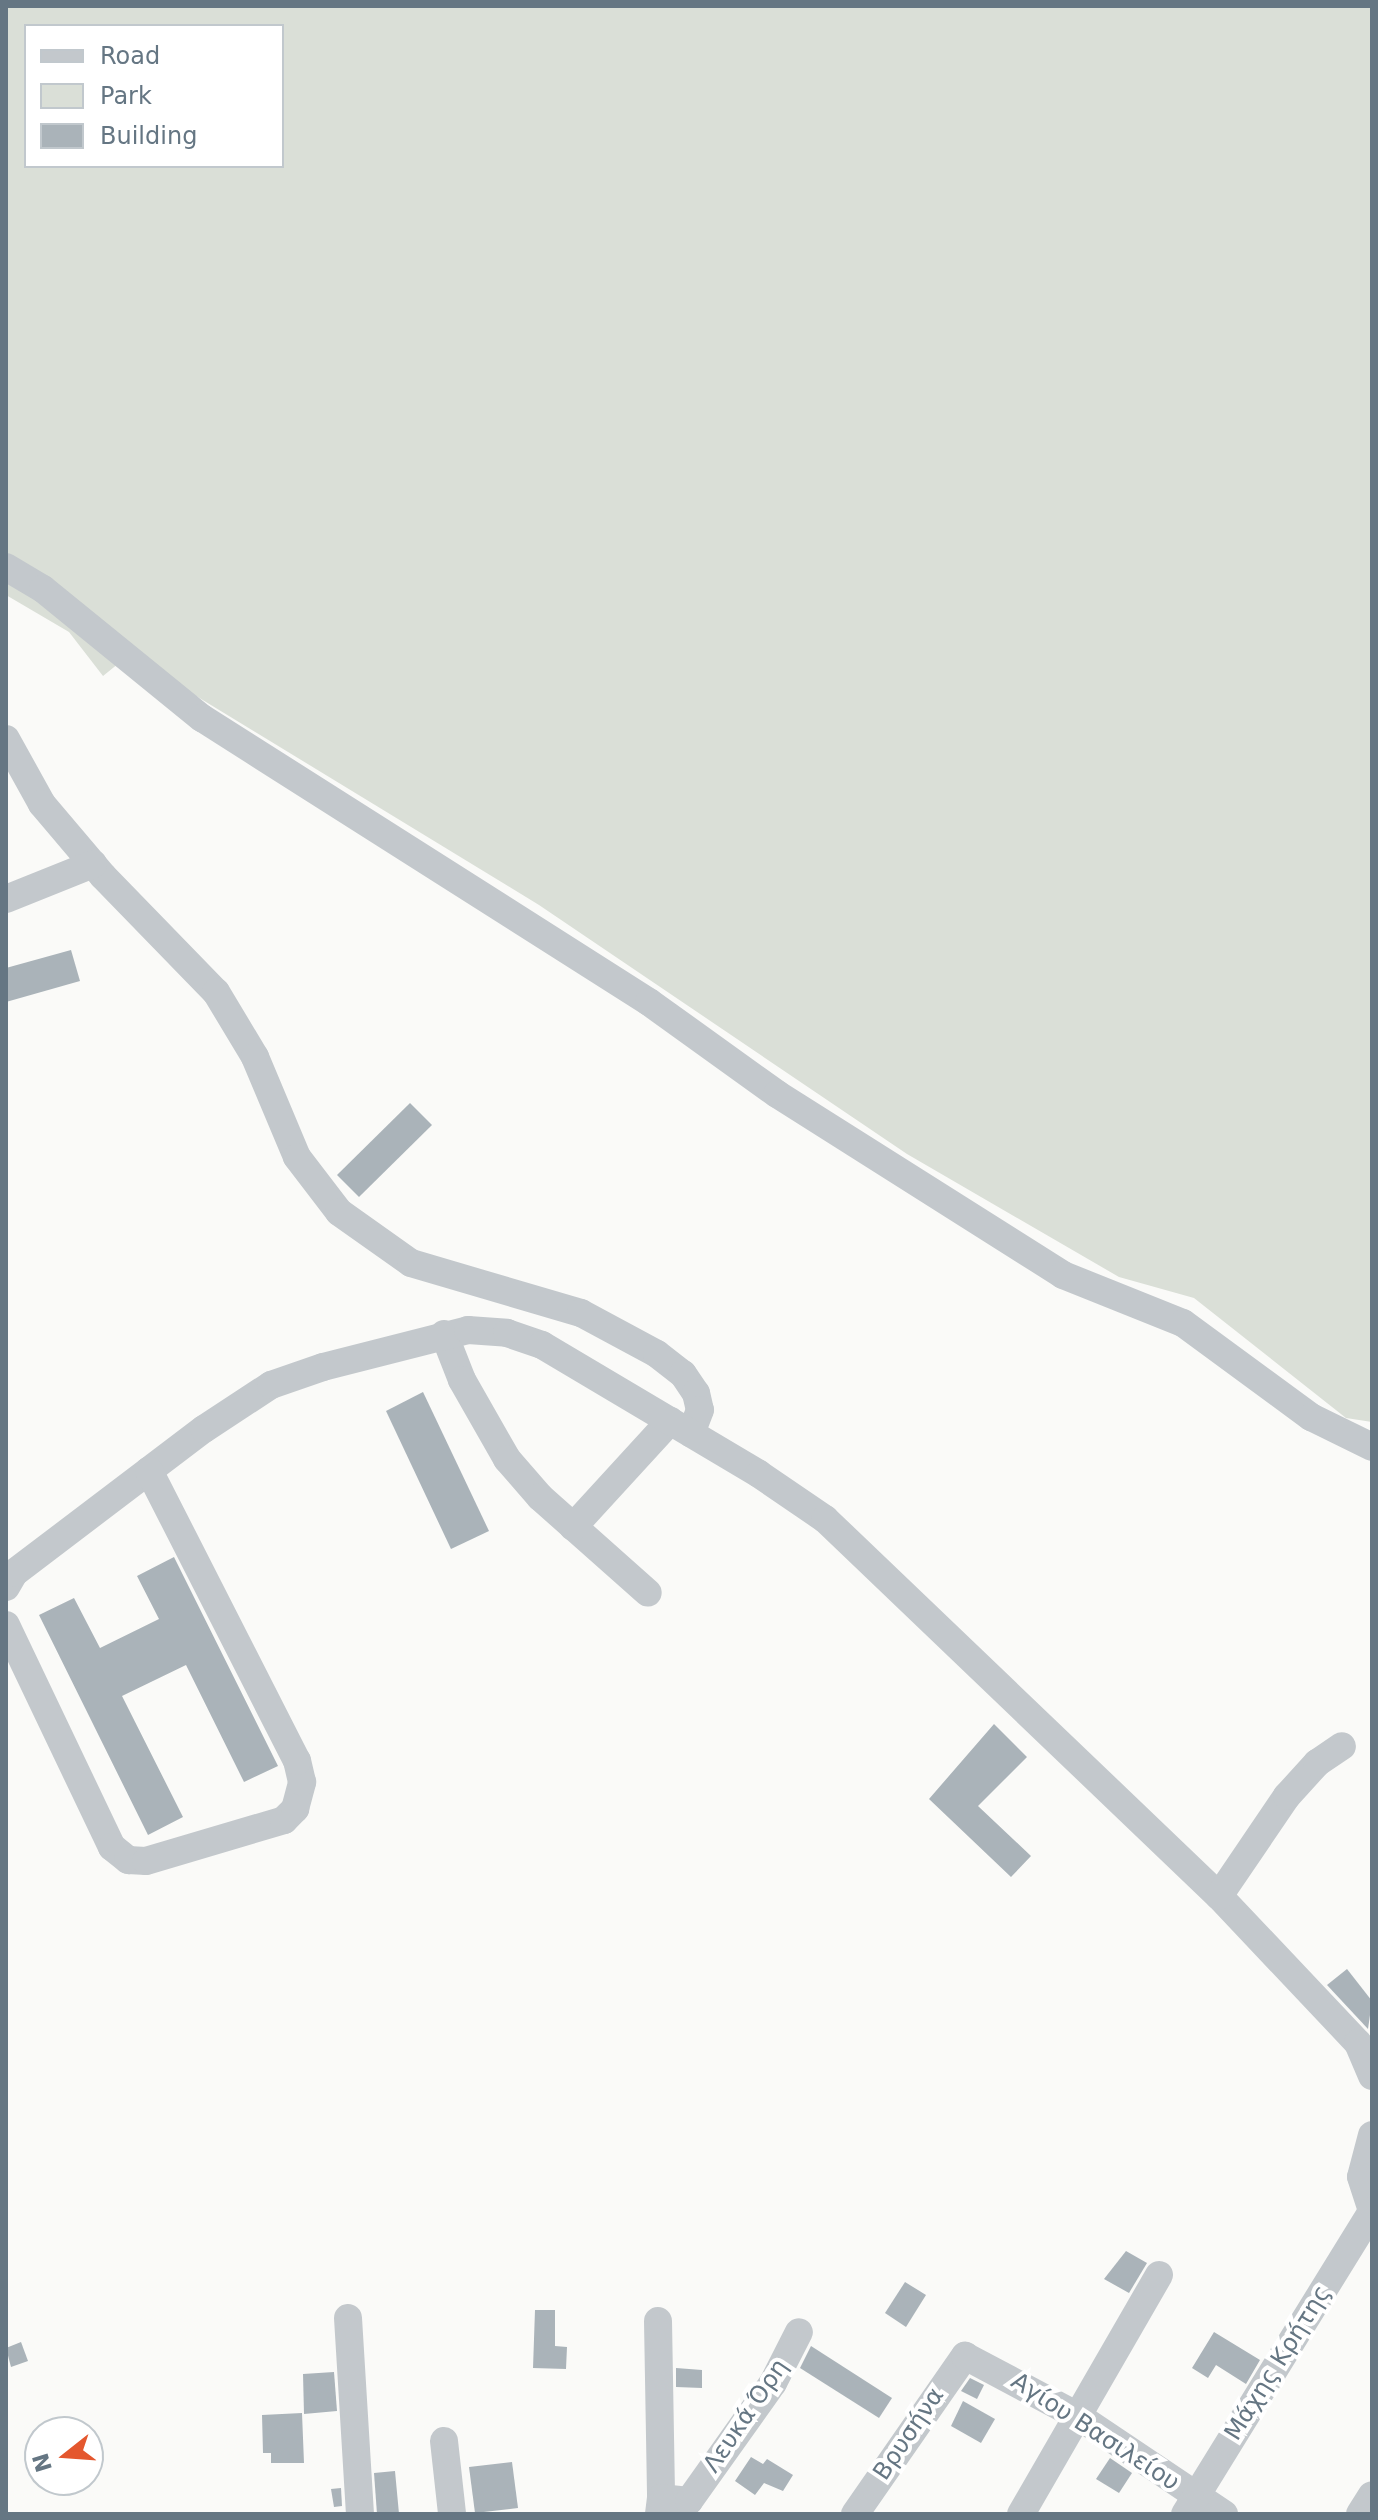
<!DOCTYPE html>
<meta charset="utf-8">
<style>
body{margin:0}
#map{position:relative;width:1378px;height:2520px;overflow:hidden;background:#fafaf8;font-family:"DejaVu Sans",sans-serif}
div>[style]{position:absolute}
.green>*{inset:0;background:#dadfd7}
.building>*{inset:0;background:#aab3b9}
.minor>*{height:28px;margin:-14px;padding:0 14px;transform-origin:14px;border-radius:14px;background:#c3c8cc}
span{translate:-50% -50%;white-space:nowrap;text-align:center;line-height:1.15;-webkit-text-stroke:8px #fff;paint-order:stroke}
.street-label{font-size:24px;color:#657683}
.frame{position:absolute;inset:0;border:8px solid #657683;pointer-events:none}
.legend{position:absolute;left:24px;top:24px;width:260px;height:144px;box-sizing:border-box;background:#fff;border:2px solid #c1c8cd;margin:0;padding:10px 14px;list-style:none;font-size:24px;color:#657683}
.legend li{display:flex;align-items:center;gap:16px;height:40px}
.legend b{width:40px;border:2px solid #c1c8cd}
.north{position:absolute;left:24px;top:2416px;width:80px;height:80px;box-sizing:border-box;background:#fff;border:2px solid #c1c8cd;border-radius:50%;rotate:253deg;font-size:22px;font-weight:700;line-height:32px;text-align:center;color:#657683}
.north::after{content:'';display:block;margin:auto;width:28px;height:36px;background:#e4572e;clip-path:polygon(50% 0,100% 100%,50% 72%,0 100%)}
</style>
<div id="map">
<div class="green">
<i style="clip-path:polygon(evenodd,6px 6px,1372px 6px,1372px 1422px,1346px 1418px,1194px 1298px,1119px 1277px,907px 1154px,539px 905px,129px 655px,103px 676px,69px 632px,6px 595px,6px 6px,26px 26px,282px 26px,282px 166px,26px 166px,26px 26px)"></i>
</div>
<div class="building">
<i style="clip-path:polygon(71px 950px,80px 981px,6px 1002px,6px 968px)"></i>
<i style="clip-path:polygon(410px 1103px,432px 1125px,359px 1197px,337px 1175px)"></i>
<i style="clip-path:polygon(423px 1392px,489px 1531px,451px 1549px,386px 1411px)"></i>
<i style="clip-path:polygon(174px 1557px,278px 1766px,244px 1782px,186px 1665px,122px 1696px,183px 1817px,148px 1835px,39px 1615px,74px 1598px,100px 1648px,159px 1619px,137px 1576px)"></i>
<i style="clip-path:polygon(994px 1724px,1027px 1757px,978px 1806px,1031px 1856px,1011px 1877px,929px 1799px)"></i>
<i style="clip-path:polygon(1347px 1969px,1372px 2001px,1368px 2029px,1327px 1985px)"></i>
<i style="clip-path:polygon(1126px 2251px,1147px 2263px,1129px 2293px,1104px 2279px)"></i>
<i style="clip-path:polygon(905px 2282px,926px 2295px,906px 2327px,885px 2313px)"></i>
<i style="clip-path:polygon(535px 2310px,555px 2310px,555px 2346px,567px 2347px,566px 2369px,533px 2368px)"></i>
<i style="clip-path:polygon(1214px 2332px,1260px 2360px,1246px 2384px,1216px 2365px,1208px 2378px,1192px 2368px)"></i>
<i style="clip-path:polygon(21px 2342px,28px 2361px,11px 2367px,6px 2348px)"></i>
<i style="clip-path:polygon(811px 2346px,892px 2398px,879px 2418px,800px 2368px)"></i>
<i style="clip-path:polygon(676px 2368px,702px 2370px,702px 2388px,676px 2387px)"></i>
<i style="clip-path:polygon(334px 2372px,337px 2411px,304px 2414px,303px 2374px)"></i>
<i style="clip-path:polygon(970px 2378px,984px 2385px,977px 2399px,961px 2391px)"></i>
<i style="clip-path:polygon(963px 2401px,995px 2419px,981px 2443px,951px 2426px)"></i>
<i style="clip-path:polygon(302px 2413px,304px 2463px,271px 2463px,271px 2453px,263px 2453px,262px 2415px)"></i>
<i style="clip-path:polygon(751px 2457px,763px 2464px,767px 2459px,793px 2475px,783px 2491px,764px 2483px,755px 2495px,735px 2481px)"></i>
<i style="clip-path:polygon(1110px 2458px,1132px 2473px,1119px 2493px,1096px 2479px)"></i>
<i style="clip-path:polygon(512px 2462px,518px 2508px,475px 2513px,469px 2467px)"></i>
<i style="clip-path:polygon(395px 2471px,399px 2514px,377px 2514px,374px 2473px)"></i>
<i style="clip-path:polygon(341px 2488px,342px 2506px,334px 2507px,331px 2489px)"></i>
</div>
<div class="minor">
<i style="left:6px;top:567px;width:43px;rotate:30.7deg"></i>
<i style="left:43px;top:589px;width:205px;rotate:39.1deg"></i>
<i style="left:202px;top:718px;width:530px;rotate:32.43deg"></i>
<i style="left:649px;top:1002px;width:158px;rotate:35.7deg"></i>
<i style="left:777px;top:1094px;width:338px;rotate:32.3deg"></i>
<i style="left:1063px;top:1275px;width:129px;rotate:21.8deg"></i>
<i style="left:1183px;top:1323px;width:159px;rotate:36.3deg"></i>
<i style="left:1311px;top:1417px;width:68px;rotate:26.2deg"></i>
<i style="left:6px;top:739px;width:74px;rotate:61deg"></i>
<i style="left:42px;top:804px;width:94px;rotate:49.7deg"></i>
<i style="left:103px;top:876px;width:162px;rotate:45.8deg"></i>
<i style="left:216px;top:992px;width:76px;rotate:59deg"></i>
<i style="left:255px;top:1057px;width:108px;rotate:67.2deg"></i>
<i style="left:297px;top:1157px;width:69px;rotate:52.6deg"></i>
<i style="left:339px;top:1212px;width:88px;rotate:35.3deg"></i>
<i style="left:411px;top:1263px;width:177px;rotate:16.4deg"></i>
<i style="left:581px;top:1313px;width:86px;rotate:28.3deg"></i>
<i style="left:657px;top:1354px;width:33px;rotate:38deg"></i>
<i style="left:683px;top:1374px;width:23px;rotate:56deg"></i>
<i style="left:696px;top:1393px;width:17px;rotate:77deg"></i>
<i style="left:700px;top:1410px;width:25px;rotate:111deg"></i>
<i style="left:6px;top:899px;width:94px;rotate:-21.9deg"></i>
<i style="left:444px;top:1334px;width:49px;rotate:68.6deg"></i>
<i style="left:462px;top:1380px;width:91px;rotate:60.3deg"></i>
<i style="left:507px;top:1459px;width:50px;rotate:49deg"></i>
<i style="left:540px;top:1497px;width:144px;rotate:41.6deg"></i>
<i style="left:573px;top:1527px;width:144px;rotate:-47.5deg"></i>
<i style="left:6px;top:1587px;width:16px;rotate:-60deg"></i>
<i style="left:14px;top:1573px;width:238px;rotate:-37.2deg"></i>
<i style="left:204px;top:1429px;width:80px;rotate:-33.3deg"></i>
<i style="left:271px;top:1385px;width:55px;rotate:-19.1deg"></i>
<i style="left:323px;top:1367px;width:150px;rotate:-14.3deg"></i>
<i style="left:468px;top:1330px;width:39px;rotate:4deg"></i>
<i style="left:507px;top:1333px;width:37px;rotate:19deg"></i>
<i style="left:542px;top:1345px;width:252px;rotate:30.7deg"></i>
<i style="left:759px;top:1474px;width:80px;rotate:34.3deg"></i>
<i style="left:825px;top:1519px;width:545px;rotate:43.74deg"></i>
<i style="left:1219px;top:1896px;width:202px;rotate:46.6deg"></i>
<i style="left:1358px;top:2043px;width:36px;rotate:67deg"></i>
<i style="left:6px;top:1625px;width:246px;rotate:64.5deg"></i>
<i style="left:112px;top:1847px;width:21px;rotate:39deg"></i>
<i style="left:128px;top:1860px;width:18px;rotate:3deg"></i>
<i style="left:146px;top:1861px;width:144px;rotate:-16.5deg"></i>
<i style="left:284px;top:1820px;width:16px;rotate:-45deg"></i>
<i style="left:295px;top:1809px;width:28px;rotate:-75deg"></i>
<i style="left:302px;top:1782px;width:22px;rotate:-103deg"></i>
<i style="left:297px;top:1761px;width:326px;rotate:-117deg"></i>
<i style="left:1219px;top:1896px;width:121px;rotate:-55.8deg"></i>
<i style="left:1287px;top:1796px;width:45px;rotate:-47.7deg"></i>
<i style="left:1317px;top:1763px;width:30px;rotate:-34deg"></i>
<i style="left:1372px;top:2135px;width:43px;rotate:104.7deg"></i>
<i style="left:1361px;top:2177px;width:35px;rotate:72deg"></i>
<i style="left:348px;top:2318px;width:196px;rotate:86.5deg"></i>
<i style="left:658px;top:2321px;width:177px;rotate:89deg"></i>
<i style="left:444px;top:2441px;width:73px;rotate:83.7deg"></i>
<i style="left:659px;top:2514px;width:16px;rotate:-83deg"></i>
<i style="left:661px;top:2498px;width:28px;rotate:6deg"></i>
<i style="left:689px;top:2501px;width:145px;rotate:-54.6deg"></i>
<i style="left:773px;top:2383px;width:57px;rotate:-63deg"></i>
<i style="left:855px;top:2514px;width:193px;rotate:-55.2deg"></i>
<i style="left:965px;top:2356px;width:128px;rotate:28deg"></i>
<i style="left:1078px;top:2416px;width:176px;rotate:33.9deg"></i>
<i style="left:1021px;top:2514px;width:276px;rotate:-60deg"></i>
<i style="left:1185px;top:2514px;width:356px;rotate:-58.3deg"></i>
<i style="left:1360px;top:2514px;width:22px;rotate:-58deg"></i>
</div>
<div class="street-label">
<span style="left:1278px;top:2363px;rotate:-58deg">Μάχης Κρήτης</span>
<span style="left:746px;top:2416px;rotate:-56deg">Λευκά Όρη</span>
<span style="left:1095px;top:2432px;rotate:33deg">Αγίου Βασιλείου</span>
<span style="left:909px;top:2434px;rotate:-56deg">Βρυσήνα</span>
</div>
<div class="frame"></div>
<ul class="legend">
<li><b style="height:10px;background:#c3c8cc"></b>Road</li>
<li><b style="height:22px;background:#dadfd7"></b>Park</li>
<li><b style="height:22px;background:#aab3b9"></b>Building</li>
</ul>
<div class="north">N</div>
</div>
